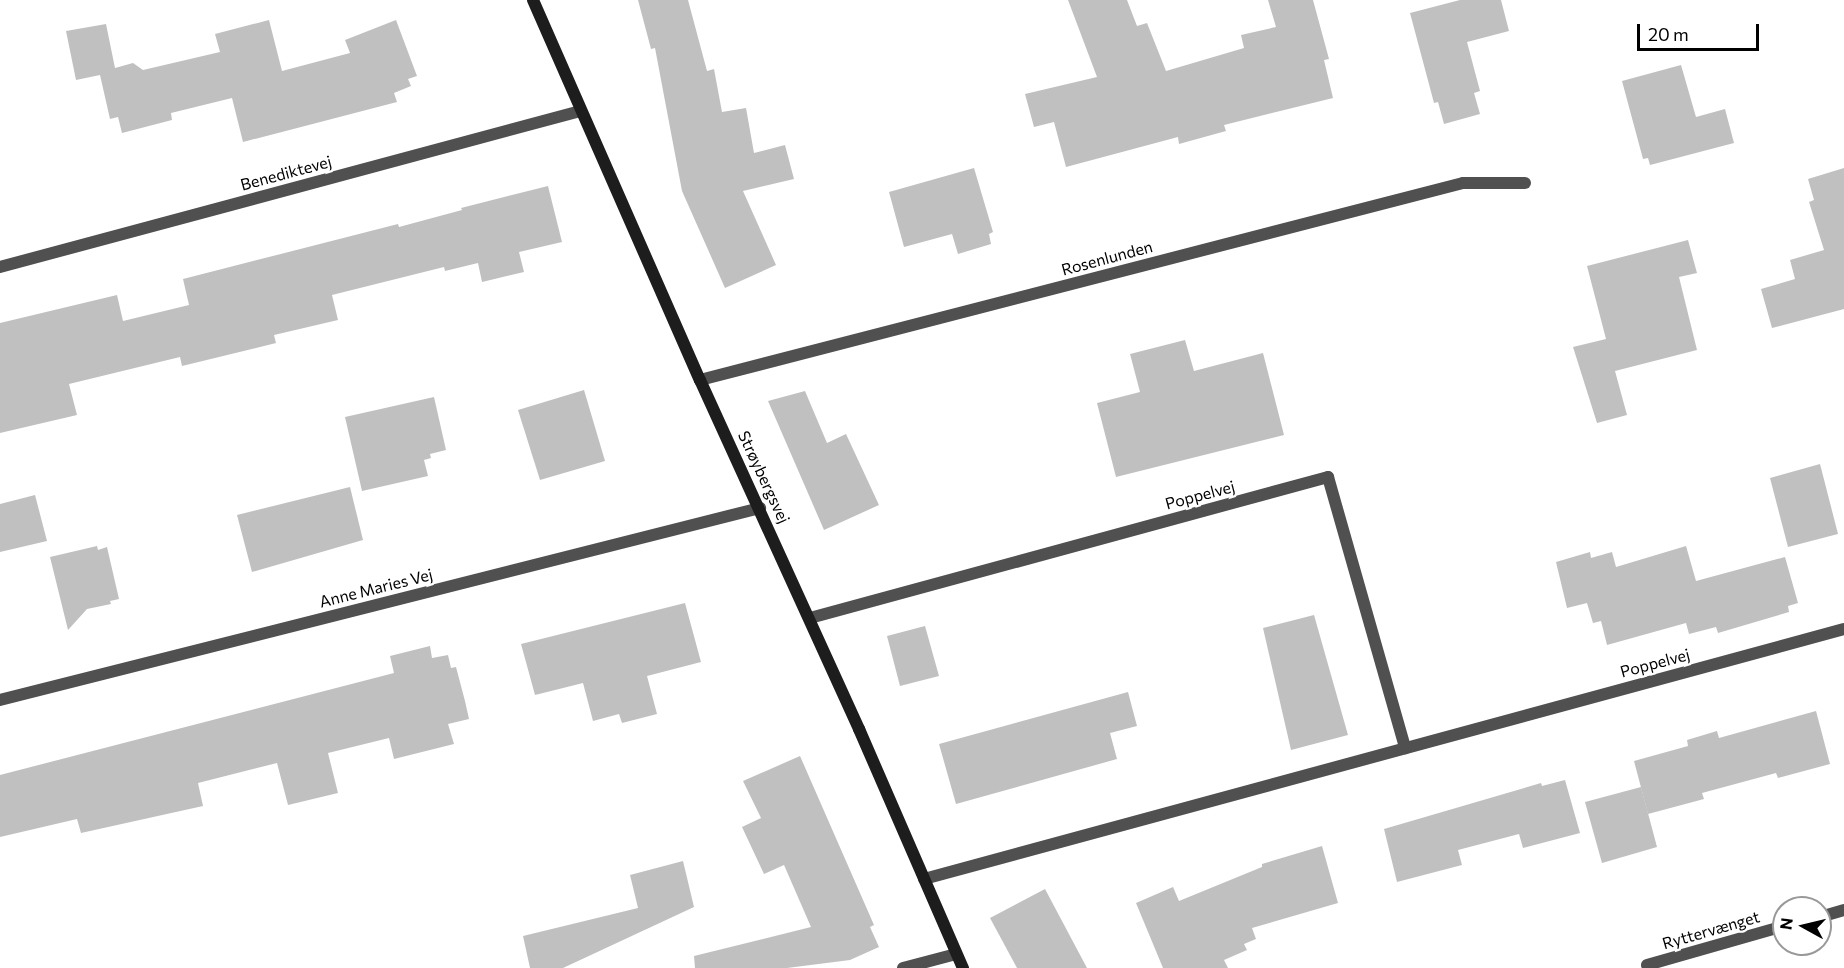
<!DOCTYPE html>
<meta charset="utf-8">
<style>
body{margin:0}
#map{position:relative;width:1844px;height:968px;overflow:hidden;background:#fff;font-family:Commissioner,sans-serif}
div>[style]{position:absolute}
.building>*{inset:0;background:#c0c0c0}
.street>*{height:12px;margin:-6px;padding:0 6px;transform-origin:6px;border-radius:6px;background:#505050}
.secondary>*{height:12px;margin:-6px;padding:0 6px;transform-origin:6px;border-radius:6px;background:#1d1d1d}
span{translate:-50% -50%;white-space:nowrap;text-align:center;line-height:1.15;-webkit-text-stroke:4.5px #fff;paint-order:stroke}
.street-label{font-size:16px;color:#000}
.north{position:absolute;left:1772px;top:896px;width:60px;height:60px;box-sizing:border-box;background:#fff;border:2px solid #999;border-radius:50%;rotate:278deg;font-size:16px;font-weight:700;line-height:24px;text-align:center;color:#000}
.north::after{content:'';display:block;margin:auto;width:21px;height:27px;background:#000;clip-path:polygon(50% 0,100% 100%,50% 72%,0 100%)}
.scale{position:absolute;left:1637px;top:24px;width:122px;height:27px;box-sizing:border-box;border:3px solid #000;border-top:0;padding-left:8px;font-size:18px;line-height:21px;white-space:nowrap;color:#000;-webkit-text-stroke:4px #fff;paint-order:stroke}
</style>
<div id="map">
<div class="building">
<i style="clip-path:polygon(638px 0,688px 0,707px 71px,714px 69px,722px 112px,746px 108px,754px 153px,785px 145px,794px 179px,743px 191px,776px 265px,725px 288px,682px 191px,655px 48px,651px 49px)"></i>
<i style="clip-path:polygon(1068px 0,1127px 0,1137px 26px,1147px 23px,1166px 71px,1244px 48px,1241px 35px,1276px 27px,1268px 0,1313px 0,1329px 59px,1324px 60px,1333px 98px,1224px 125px,1226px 131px,1179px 144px,1178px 137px,1066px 167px,1054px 122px,1034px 127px,1025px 94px,1097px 77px)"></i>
<i style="clip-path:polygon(1460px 0,1501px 0,1509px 31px,1467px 42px,1480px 91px,1474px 93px,1480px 114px,1444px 124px,1438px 102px,1434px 103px,1410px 13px)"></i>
<i style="clip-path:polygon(269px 20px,282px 71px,350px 53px,345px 40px,396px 20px,417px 76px,408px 79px,411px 86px,394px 93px,397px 102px,243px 142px,232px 98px,171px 113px,172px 120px,122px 133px,118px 117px,110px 119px,100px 75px,76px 80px,66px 31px,106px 24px,115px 68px,133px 63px,143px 70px,220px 52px,215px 34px)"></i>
<i style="clip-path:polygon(1681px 65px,1696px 117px,1725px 109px,1734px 143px,1650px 165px,1648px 158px,1643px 159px,1622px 81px)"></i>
<i style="clip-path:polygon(974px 168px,993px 232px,989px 234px,991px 244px,958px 254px,952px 234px,904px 247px,889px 192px)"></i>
<i style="clip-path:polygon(1844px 168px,1844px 309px,1772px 328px,1761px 289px,1795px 279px,1790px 260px,1824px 250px,1809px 202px,1814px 200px,1808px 179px)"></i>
<i style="clip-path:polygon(548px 186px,562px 242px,519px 252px,524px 272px,482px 282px,478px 263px,445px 271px,444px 267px,332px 295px,338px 320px,274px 335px,276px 343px,182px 366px,180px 357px,69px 384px,77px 415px,0 433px,0 323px,117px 295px,123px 321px,189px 305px,183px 279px,398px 224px,399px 227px,462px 210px,461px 208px)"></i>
<i style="clip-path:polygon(1688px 240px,1697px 273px,1679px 277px,1697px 350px,1615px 371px,1627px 415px,1597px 423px,1573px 347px,1606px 339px,1587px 266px)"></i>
<i style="clip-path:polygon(1185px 340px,1194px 371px,1263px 353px,1284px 435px,1116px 477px,1097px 403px,1140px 392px,1130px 354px)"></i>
<i style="clip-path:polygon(584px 390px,605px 461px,540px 480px,518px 410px)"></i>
<i style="clip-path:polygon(805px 391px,827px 443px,846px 434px,879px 505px,824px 530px,768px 401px)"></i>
<i style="clip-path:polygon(434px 397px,446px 450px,430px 454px,431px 458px,424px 460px,428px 476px,362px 491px,345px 417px)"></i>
<i style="clip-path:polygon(1820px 464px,1838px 534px,1788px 547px,1770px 478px)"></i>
<i style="clip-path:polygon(350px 487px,363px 540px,252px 572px,237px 515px)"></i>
<i style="clip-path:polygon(35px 495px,47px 541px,0 552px,0 504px)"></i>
<i style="clip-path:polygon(97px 546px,98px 550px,107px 547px,119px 599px,110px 601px,111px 604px,87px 609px,68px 630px,50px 557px)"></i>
<i style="clip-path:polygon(1686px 546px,1696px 581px,1785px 557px,1798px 603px,1788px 606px,1789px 612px,1718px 633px,1716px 627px,1689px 634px,1686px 623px,1607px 645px,1601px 621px,1593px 623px,1587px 603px,1567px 608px,1556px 562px,1590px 552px,1591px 558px,1612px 552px,1616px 567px)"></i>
<i style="clip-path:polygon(685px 603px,701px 662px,647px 676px,657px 714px,622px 723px,619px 714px,593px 721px,583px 683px,535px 695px,521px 644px)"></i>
<i style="clip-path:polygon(1314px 615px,1348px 735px,1291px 750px,1263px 628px)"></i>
<i style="clip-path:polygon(925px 626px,939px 676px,900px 686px,887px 636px)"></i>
<i style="clip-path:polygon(430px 646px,432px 658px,448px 655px,451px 668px,456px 667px,465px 701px,469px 719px,448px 724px,454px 744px,394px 759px,389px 738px,328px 753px,338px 793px,288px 805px,277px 763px,198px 783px,203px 806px,81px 833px,77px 819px,0 837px,0 775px,394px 673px,390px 656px)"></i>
<i style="clip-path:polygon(1128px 692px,1137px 726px,1110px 733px,1117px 759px,956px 804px,939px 744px)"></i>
<i style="clip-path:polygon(1816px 711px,1830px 764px,1778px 778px,1776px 773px,1702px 793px,1704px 799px,1648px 814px,1634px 761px,1688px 746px,1687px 740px,1717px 731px,1719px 738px)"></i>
<i style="clip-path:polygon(800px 756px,874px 925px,870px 927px,879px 947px,850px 960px,787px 968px,695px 968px,694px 956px,811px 927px,784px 865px,764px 874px,742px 827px,761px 818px,743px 781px)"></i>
<i style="clip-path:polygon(1565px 780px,1580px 833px,1523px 848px,1519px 834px,1458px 850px,1462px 865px,1397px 882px,1384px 829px,1541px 783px,1542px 786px)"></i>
<i style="clip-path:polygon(1641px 787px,1657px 847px,1602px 863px,1585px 802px)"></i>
<i style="clip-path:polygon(1322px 846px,1338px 903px,1252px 928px,1256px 939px,1244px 944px,1247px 950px,1224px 960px,1228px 968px,1163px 968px,1136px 903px,1173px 887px,1179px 901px,1262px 867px,1262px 864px)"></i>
<i style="clip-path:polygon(683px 861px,694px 907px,563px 968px,530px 968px,523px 936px,638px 908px,630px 875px)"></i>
<i style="clip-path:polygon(1045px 889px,1087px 968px,1017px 968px,990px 918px)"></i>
</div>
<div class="street">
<i style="left:0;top:267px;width:601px;rotate:-15.05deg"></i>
<i style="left:700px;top:380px;width:788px;rotate:-14.48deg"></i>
<i style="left:1463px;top:183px;width:62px"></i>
<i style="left:810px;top:618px;width:537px;rotate:-15.23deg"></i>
<i style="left:1328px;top:477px;width:282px;rotate:74.1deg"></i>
<i style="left:0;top:700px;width:784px;rotate:-14.18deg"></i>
<i style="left:924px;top:879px;width:953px;rotate:-15.2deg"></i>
<i style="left:1820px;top:917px;width:25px;rotate:-16deg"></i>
<i style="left:1647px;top:965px;width:142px;rotate:-15.9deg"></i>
<i style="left:903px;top:968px;width:55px;rotate:-14.8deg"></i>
</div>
<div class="secondary">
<i style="left:533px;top:0;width:415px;rotate:66.3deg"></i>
<i style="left:700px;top:380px;width:384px;rotate:65.5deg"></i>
<i style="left:859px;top:729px;width:261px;rotate:66.5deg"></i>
</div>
<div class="street-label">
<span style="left:286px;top:173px;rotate:-15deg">Benediktevej</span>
<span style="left:1107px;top:258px;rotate:-15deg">Rosenlunden</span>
<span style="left:764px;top:477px;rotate:65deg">Strøybergsvej</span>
<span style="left:1200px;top:495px;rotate:-15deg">Poppelvej</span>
<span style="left:376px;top:588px;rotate:-14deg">Anne Maries Vej</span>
<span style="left:1655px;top:663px;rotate:-15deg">Poppelvej</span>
<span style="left:1711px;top:930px;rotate:-16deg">Ryttervænget</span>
</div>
<div class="north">N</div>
<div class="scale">20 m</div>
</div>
